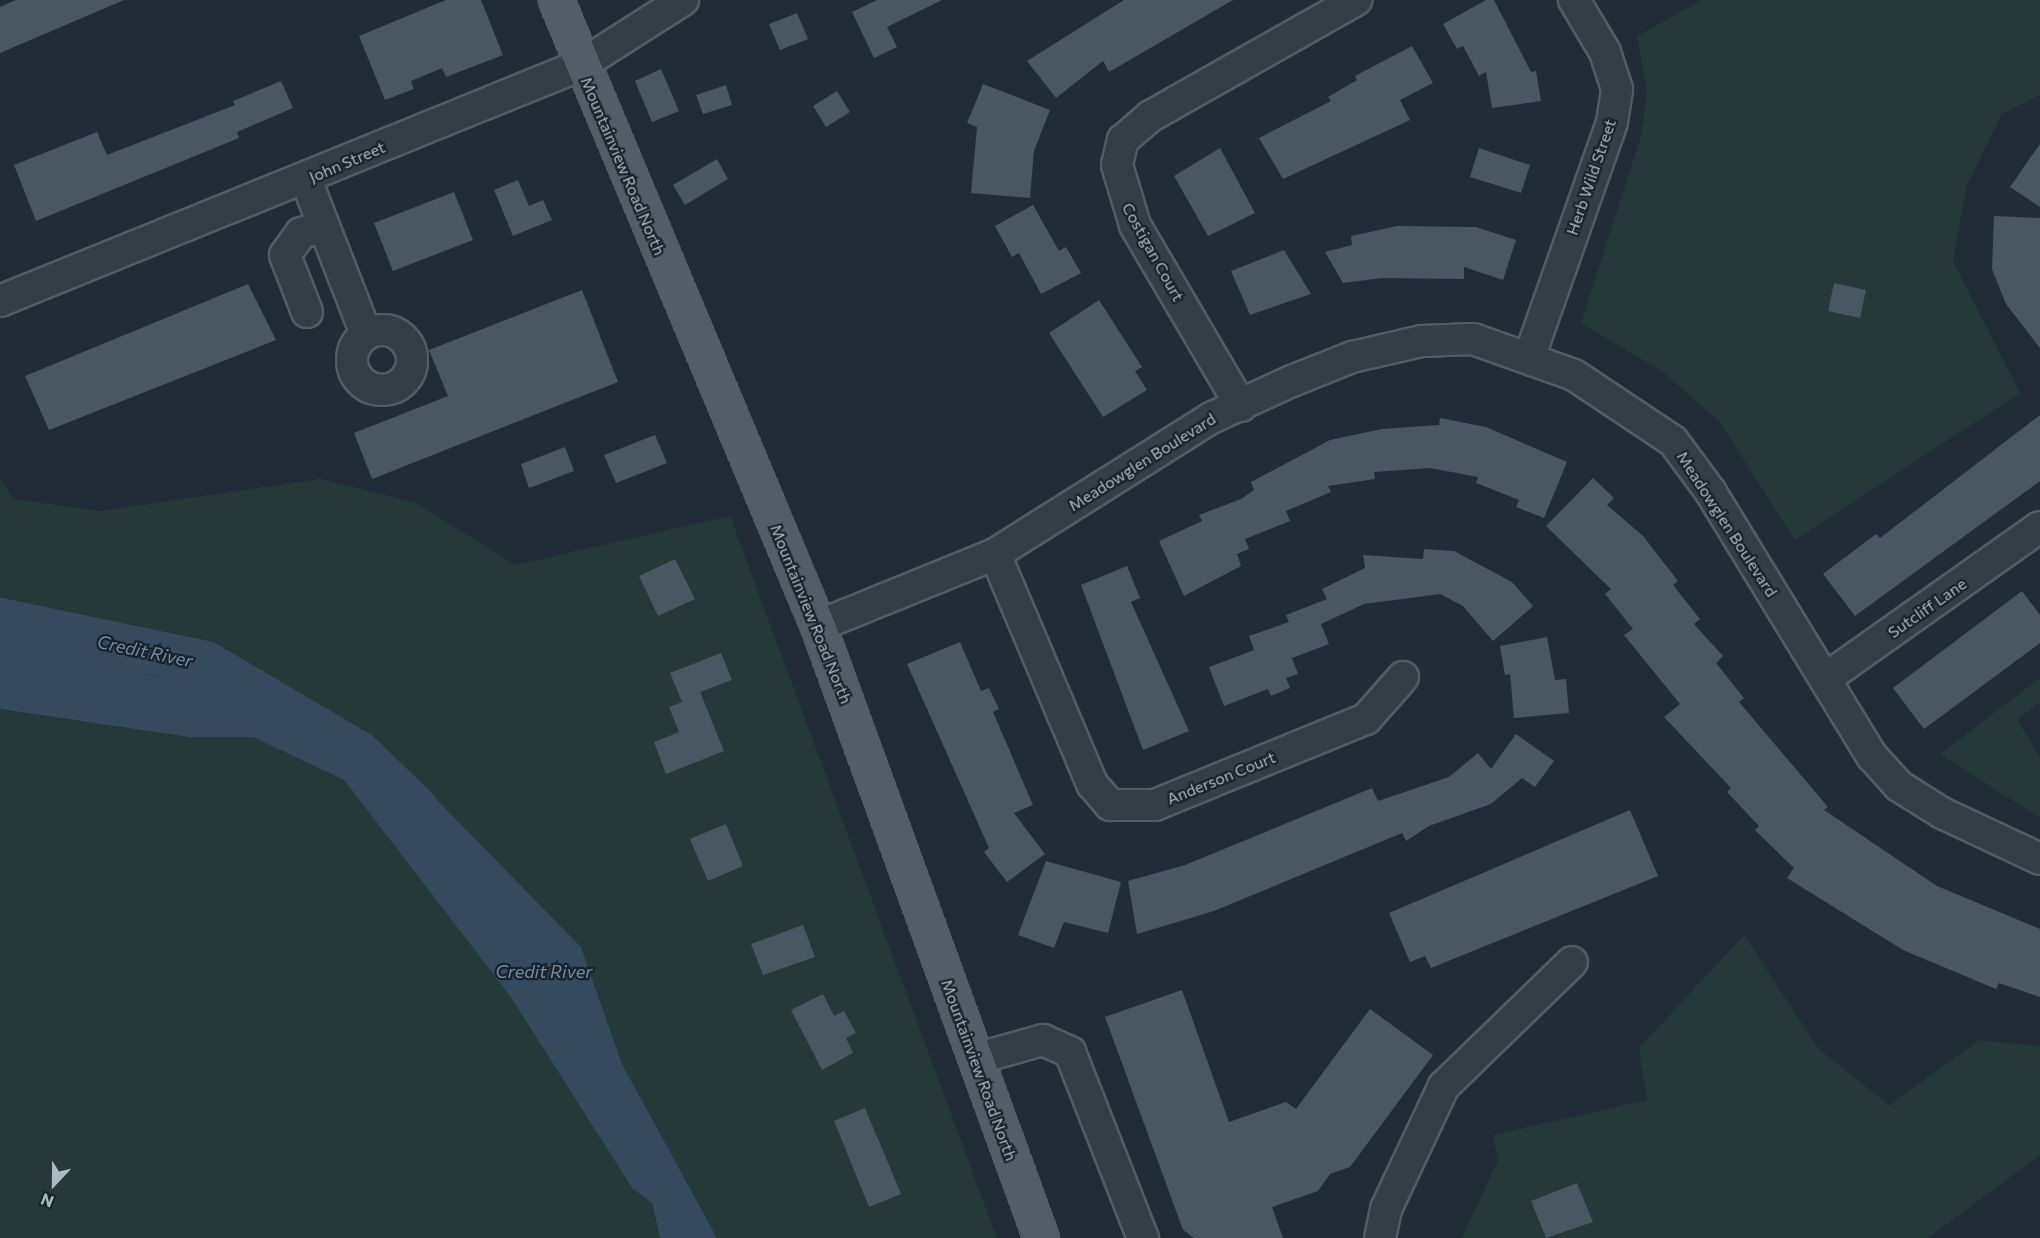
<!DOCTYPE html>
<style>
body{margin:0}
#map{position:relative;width:2040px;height:1238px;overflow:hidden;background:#212c36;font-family:Commissioner,sans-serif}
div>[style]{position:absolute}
.green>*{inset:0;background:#243938}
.water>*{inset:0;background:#354a5d}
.river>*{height:45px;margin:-22.5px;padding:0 22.5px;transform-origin:22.5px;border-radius:22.5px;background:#354a5d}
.building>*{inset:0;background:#495762}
.roads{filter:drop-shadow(2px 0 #525c65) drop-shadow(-2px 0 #525c65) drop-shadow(0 2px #525c65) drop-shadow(0 -2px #525c65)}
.minor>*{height:30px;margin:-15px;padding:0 15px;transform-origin:15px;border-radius:15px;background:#343e47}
.minor>.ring{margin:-15px;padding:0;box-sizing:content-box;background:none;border:30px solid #343e47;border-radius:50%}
.major>*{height:33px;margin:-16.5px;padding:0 16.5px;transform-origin:16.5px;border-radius:16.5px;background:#525d67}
span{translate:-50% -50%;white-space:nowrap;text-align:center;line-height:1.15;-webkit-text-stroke:4.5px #1a232b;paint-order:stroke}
.street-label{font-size:16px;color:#afb9c4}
.water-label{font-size:18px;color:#708da7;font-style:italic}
.north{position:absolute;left:24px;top:1154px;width:60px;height:60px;-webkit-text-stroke:4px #1a232b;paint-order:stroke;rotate:202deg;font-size:16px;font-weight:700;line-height:24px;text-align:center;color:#afb9c4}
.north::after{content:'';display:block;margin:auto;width:21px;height:27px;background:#afb9c4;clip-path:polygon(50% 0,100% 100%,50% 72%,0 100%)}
</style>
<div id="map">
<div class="green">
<i style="clip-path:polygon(1702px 0,2040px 0,2040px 95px,2002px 114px,1967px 185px,1953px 261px,2020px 393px,1795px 540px,1719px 421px,1663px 372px,1581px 323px,1641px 136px,1647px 92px,1637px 36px)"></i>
<i style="clip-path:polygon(0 479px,14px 499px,100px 511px,320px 479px,416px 503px,515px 565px,730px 516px,997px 1238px,717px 1238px,622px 1064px,581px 947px,216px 688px,145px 674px,39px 639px,0 635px)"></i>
<i style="clip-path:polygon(2040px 678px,2040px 702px,2017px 720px,2040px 757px,2040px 818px,1940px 754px)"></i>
<i style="clip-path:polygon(0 709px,189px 737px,253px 737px,344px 780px,510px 996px,632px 1188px,652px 1203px,660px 1238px,0 1238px)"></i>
<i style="clip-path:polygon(1744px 935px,1819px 1049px,1889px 1105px,1979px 1040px,2040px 1046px,2040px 1155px,1928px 1238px,1462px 1238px,1498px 1160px,1493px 1135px,1647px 1100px,1639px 1048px)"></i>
</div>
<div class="water">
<i style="clip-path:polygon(0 635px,39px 639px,145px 674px,216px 688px,437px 800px,581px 947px,622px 1064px,717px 1238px,660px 1238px,652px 1203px,632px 1188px,510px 996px,344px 780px,253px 737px,189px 737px,0 709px)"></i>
</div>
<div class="river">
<i style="left:0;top:620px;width:209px;rotate:11.8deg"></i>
<i style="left:205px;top:663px;width:176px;rotate:30.4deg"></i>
<i style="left:357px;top:752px;width:82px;rotate:44deg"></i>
</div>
<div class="building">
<i style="clip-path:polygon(16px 0,124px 0,0 53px,0 7px)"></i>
<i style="clip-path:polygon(446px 0,481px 0,503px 55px,446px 77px,442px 68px,411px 81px,414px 89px,385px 100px,359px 36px)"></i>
<i style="clip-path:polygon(877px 0,942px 0,887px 27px,897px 47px,874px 58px,852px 12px)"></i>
<i style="clip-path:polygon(1124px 0,1233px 0,1109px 72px,1103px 61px,1056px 98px,1027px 61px)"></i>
<i style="clip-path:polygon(1486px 0,1494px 0,1531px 72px,1536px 71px,1541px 101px,1492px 108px,1486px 72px,1479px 76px,1463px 46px,1457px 49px,1443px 24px)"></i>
<i style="clip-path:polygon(797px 13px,808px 39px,780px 50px,769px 24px)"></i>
<i style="clip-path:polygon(1412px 46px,1433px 83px,1400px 100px,1410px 120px,1283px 179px,1259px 138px,1331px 101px,1328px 97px,1357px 80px,1355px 76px)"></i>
<i style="clip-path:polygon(661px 69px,679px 111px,652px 122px,635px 81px)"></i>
<i style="clip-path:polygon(281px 81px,293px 108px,237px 132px,239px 138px,36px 221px,14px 165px,97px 132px,107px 155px,235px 105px,233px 101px)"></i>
<i style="clip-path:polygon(983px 84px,1050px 110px,1034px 151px,1030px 198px,971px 193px,977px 127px,967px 123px)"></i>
<i style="clip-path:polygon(726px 85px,732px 105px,703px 114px,696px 95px)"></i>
<i style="clip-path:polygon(837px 91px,850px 112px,826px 127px,813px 106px)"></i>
<i style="clip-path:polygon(2040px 144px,2040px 207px,2010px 187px)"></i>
<i style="clip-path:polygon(1220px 148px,1255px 213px,1208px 236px,1174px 176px)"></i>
<i style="clip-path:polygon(1479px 148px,1530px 165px,1521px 193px,1470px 177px)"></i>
<i style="clip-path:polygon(717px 159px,728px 179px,685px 205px,673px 185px)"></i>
<i style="clip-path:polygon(518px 180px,529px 206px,543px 200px,552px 220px,513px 236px,494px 190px)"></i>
<i style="clip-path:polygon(454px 192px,473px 240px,393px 271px,374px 223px)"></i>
<i style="clip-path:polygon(1033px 205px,1059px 251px,1066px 247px,1081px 273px,1041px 294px,1019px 253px,1012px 257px,995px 226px)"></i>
<i style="clip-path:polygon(1994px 216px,2040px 218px,2040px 348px,2006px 304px,1992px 269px)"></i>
<i style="clip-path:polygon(1397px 226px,1476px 227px,1516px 240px,1503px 280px,1464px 267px,1464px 279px,1382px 278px,1343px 283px,1325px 252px,1352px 245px,1351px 236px)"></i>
<i style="clip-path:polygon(1284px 250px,1311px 294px,1250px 315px,1231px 271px)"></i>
<i style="clip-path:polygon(1834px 283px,1866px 290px,1860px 318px,1828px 311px)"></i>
<i style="clip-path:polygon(248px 284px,276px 340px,49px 430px,25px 376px)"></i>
<i style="clip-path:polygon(582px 290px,618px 382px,372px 479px,354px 433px,448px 396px,429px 350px)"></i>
<i style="clip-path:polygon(1099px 300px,1142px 367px,1135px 371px,1147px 390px,1103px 417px,1049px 333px)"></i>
<i style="clip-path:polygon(2040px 415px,2040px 481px,1855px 616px,1823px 574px,1876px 534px,1880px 538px)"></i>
<i style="clip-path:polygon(1440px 418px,1486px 427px,1567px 462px,1544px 518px,1516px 507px,1519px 500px,1476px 483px,1478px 477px,1430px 468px,1374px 472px,1375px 479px,1328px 486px,1331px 492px,1286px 511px,1290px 521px,1245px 539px,1249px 549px,1237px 554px,1241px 566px,1184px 596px,1159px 541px,1202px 521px,1199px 515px,1241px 499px,1254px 490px,1251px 482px,1330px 440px,1382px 429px,1439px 425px)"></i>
<i style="clip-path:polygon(655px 435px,667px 463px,616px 483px,604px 455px)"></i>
<i style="clip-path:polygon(565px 447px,574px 471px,529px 488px,521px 464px)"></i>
<i style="clip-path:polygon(1593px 478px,1614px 498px,1607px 505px,1643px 536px,1678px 581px,1673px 585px,1700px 619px,1694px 624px,1723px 656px,1716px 663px,1744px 698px,1739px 702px,1828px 807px,1824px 810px,1937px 886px,2040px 929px,2040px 997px,1999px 983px,1996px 989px,1903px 950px,1787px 878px,1794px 868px,1755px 830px,1759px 826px,1727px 792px,1731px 788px,1664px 717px,1680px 704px,1624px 635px,1633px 629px,1605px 594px,1611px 589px,1546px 526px)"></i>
<i style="clip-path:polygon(1424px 549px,1454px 551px,1512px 582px,1533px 606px,1493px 641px,1463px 606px,1440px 594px,1364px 604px,1321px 624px,1329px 644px,1292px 658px,1298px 674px,1286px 678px,1290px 688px,1271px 696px,1268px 689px,1224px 706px,1209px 667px,1254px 650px,1249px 636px,1289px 622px,1286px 615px,1327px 599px,1322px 589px,1365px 568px,1363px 555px,1423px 559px)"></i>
<i style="clip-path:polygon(675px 559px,695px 599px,658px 616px,639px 576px)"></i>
<i style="clip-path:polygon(1127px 566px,1140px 598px,1131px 602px,1189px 731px,1143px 750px,1081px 585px)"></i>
<i style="clip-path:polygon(2022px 591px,2040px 615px,2040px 643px,1924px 729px,1893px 688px)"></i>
<i style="clip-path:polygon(1547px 637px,1555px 680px,1566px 679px,1569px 713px,1514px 718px,1510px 674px,1505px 675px,1500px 646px)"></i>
<i style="clip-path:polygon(960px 642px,981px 691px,989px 688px,999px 709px,993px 712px,1033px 805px,1014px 813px,1045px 854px,1007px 882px,984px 852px,989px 848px,907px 664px)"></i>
<i style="clip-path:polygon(721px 653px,732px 680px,700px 692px,724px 751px,666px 774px,654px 742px,679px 732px,669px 707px,682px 702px,670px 673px)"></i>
<i style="clip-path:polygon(1516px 734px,1554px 761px,1535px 787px,1522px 778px,1491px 804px,1429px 826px,1406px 841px,1402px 833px,1214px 911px,1137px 934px,1128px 881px,1185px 865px,1372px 788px,1378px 801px,1449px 777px,1478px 753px,1491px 769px)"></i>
<i style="clip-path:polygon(1630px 810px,1658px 876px,1431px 968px,1425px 956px,1410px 962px,1389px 913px)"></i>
<i style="clip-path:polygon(726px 824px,743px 866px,708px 881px,690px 839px)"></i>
<i style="clip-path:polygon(1046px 861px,1121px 882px,1108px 933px,1064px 922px,1054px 948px,1018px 935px)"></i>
<i style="clip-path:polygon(803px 925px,815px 957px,763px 975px,751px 944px)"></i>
<i style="clip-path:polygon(1182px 990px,1229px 1122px,1286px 1102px,1296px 1109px,1370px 1009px,1433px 1055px,1350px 1167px,1330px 1174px,1318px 1191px,1272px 1207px,1283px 1238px,1194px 1238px,1183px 1230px,1105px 1017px)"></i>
<i style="clip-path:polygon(823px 994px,834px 1016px,844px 1011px,856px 1033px,846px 1038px,853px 1053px,822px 1070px,791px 1010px)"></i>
<i style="clip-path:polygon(865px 1108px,901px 1194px,869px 1207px,834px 1121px)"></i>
<i style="clip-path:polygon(1577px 1183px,1593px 1222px,1546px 1238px,1531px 1201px)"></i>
</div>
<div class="roads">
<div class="minor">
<i style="left:306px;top:180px;width:165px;rotate:68.7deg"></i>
<i style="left:0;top:301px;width:627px;rotate:-22.11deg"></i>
<i style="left:581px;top:65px;width:121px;rotate:-32.5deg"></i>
<i style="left:307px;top:312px;width:61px;rotate:-111.1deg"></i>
<i style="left:285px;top:255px;width:27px;rotate:-54deg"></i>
<i style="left:301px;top:233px;width:24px;rotate:-17deg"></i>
<i class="ring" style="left:352px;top:330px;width:30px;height:30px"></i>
<i style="left:1529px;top:358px;width:250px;rotate:-70.6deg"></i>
<i style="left:1612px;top:122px;width:33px;rotate:-81deg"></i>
<i style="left:1617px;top:89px;width:39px;rotate:-108deg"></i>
<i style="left:1605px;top:52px;width:61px;rotate:-120.8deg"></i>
<i style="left:1241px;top:406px;width:210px;rotate:-120.4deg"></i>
<i style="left:1135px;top:225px;width:63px;rotate:-106.7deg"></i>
<i style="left:1117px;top:165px;width:26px;rotate:-77deg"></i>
<i style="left:1123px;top:140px;width:37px;rotate:-41deg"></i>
<i style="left:1151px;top:116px;width:236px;rotate:-29.5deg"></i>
<i style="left:995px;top:554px;width:250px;rotate:67.1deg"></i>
<i style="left:1092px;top:784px;width:28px;rotate:49deg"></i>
<i style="left:1110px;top:805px;width:45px"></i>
<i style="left:1155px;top:805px;width:228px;rotate:-22.2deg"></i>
<i style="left:1366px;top:719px;width:56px;rotate:-48.6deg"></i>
<i style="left:818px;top:626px;width:191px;rotate:-22.1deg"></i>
<i style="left:995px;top:554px;width:255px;rotate:-32.2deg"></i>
<i style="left:1211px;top:418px;width:89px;rotate:-24.6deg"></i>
<i style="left:1292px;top:381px;width:65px;rotate:-21.8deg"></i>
<i style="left:1352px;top:357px;width:72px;rotate:-12.9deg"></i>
<i style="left:1422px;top:341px;width:51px;rotate:-2.2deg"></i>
<i style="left:1473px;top:339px;width:107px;rotate:19.6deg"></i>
<i style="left:1574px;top:375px;width:119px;rotate:33.7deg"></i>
<i style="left:1673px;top:441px;width:62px;rotate:53.5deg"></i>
<i style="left:1710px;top:491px;width:311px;rotate:58.6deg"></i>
<i style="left:1872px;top:756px;width:40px;rotate:48deg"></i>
<i style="left:1899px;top:786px;width:51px;rotate:32.1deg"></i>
<i style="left:1942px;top:813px;width:108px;rotate:25.1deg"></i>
<i style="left:1825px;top:679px;width:263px;rotate:-35.3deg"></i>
<i style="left:975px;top:1059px;width:71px;rotate:-15.6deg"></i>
<i style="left:1043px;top:1040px;width:30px;rotate:24deg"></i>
<i style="left:1070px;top:1052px;width:200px;rotate:68.6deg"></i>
<i style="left:1380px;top:1238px;width:30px;rotate:-78deg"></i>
<i style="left:1386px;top:1209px;width:136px;rotate:-64.8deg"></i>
<i style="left:1444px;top:1086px;width:178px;rotate:-44.1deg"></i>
</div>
<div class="major">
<i style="left:556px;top:0;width:679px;rotate:67.29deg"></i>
<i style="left:818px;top:626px;width:651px;rotate:69.98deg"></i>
</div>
</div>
<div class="street-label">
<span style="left:347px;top:162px;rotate:-23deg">John Street</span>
<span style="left:623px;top:166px;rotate:67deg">Mountainview Road North</span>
<span style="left:1591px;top:177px;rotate:-71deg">Herb Wild Street</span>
<span style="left:1153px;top:252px;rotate:61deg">Costigan Court</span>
<span style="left:1142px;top:462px;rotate:-32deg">Meadowglen Boulevard</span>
<span style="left:1727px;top:524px;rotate:57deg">Meadowglen Boulevard</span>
<span style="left:1927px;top:608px;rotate:-35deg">Sutcliff Lane</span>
<span style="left:811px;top:614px;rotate:68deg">Mountainview Road North</span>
<span style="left:1221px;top:778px;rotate:-22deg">Anderson Court</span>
<span style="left:979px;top:1070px;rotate:70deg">Mountainview Road North</span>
</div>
<div class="water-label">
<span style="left:145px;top:651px;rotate:12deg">Credit River</span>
<span style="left:544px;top:971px">Credit River</span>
</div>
<div class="north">N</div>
</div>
